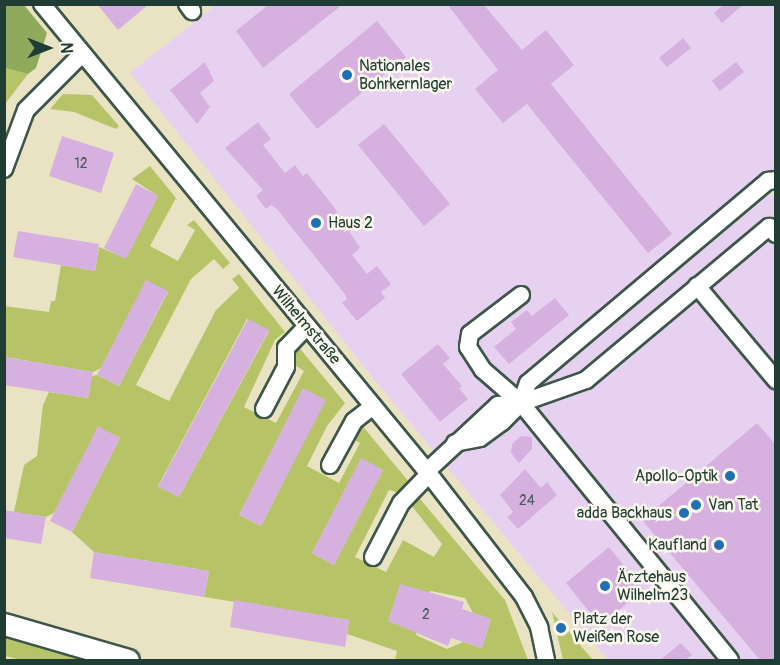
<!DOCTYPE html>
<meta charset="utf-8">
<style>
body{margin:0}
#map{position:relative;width:780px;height:665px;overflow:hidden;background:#eae3c3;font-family:Pangolin,sans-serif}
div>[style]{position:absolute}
.built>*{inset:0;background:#e6d2f0}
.green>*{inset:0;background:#b6c467}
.forest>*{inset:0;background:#90aa5c}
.building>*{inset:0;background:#d6b0df}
.roads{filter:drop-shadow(2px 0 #3d5649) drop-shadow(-2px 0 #3d5649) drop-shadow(0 2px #3d5649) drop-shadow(0 -2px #3d5649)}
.minor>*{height:16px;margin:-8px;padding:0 8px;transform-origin:8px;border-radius:8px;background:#fff}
.major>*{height:21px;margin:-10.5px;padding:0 10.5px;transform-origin:10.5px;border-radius:10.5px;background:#fff}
.dots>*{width:16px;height:16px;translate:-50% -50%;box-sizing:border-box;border:3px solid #fbf7ec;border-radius:50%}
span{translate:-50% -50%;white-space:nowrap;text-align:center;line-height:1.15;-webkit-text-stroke:5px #fbf7ec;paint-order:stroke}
.number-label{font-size:14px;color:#4d5a5f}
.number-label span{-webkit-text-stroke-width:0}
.poi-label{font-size:16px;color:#1f3d34}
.left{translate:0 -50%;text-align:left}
.right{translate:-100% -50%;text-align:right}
.street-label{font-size:16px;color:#1f3d34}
.frame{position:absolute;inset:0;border:6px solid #1f3d34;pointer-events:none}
.north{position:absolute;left:18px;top:18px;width:60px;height:60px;-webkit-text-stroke:4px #fbf7ec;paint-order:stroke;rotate:90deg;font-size:16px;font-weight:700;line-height:24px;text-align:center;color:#1f3d34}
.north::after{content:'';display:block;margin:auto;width:21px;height:27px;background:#1f3d34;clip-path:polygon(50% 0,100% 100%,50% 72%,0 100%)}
</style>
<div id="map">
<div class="built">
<i style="clip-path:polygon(216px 5px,775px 5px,775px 178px,764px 188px,776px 199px,775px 660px,608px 660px,376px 382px,130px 73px)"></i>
</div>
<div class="green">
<i style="clip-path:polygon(5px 68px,28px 74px,5px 104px)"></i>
<i style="clip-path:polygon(63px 94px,92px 95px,119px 126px,116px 129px,74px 112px,50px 109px)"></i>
<i style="clip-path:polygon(evenodd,150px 166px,176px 198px,150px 246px,178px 261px,195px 230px,187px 225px,194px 220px,230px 263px,223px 269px,214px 259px,191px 279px,136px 385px,169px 401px,216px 310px,239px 288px,232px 279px,239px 274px,285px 332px,275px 340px,244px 407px,276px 423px,304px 371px,293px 364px,292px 350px,297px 345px,345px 403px,327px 426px,307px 466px,339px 483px,360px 443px,351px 438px,360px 423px,409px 482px,400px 493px,389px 490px,355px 557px,386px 572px,403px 540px,434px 557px,442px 544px,411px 505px,415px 493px,505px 600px,528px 660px,395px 660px,397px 651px,347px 634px,349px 620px,204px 597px,209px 571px,94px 552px,72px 532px,120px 438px,98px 427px,54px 513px,46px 517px,14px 512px,24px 465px,37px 456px,43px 405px,49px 392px,88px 398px,92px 376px,97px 375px,119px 386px,168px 292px,146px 281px,101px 368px,93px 372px,5px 357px,4px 306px,49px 312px,51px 301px,55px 301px,61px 265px,95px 271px,99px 247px,126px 258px,158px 196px,132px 179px,150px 166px,247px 319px,269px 331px,179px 497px,158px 486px,247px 319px,150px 166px,303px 389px,325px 400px,261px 526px,239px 515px,303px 389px,150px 166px,361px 459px,383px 470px,334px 565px,312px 553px,361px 459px,150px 166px,431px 591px,465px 598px,473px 613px,491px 619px,482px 648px,463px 642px,447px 649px,416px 635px,417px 631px,388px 621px,431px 591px)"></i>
<i style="clip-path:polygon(552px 612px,593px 660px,563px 660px)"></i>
<i style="clip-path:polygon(5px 636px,43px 648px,86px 660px,21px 660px,5px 656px)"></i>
</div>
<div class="forest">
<i style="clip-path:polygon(4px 5px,24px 5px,47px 33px,36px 68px,28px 74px,5px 68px)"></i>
</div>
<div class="building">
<i style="clip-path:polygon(97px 4px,149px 4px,118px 30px)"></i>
<i style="clip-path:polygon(269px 4px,343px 4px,263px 68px,236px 31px)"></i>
<i style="clip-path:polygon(447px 4px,483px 4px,522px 50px,546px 30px,574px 65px,551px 84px,672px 234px,648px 253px,527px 104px,503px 123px,475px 89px,498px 70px)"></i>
<i style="clip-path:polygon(724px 4px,744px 4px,722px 23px,714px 13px)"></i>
<i style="clip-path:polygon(377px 21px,406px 57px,317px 129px,289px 94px)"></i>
<i style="clip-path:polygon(683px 38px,691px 48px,667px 67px,659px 58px)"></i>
<i style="clip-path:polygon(205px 62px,214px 81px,200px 93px,210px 107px,197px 124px,170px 90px)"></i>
<i style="clip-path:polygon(736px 62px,744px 72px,720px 91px,712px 81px)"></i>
<i style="clip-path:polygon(258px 122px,271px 139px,263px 145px,285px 173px,295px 165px,303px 176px,307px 173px,334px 207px,360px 248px,352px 255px,367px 274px,377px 266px,391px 284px,381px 292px,385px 298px,357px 321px,342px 303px,347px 299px,344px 293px,277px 209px,271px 205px,266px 209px,256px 196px,263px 190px,225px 148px)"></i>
<i style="clip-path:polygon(384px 124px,450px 204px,424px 226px,358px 145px)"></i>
<i style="clip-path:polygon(62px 136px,114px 153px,101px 193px,49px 176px)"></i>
<i style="clip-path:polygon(136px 184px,158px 196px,126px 259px,104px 248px)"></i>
<i style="clip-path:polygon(18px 231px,99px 244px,95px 271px,13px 257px)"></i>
<i style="clip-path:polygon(146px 280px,168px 291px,119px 386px,97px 375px)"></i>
<i style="clip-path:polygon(555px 298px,569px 315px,509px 364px,494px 347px,516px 329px,511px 322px,527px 310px,532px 316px)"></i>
<i style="clip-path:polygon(248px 319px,269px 330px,179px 497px,158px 487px)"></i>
<i style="clip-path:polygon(438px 344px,450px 358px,443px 364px,462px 386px,459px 388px,468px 399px,440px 422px,401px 374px)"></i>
<i style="clip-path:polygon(4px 357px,93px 372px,88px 398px,4px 385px)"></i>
<i style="clip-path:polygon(303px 388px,326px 400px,261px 526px,239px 515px)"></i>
<i style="clip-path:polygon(757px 423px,776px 445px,776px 660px,760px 660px,642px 520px)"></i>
<i style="clip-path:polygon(98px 426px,120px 438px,72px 532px,50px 521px)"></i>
<i style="clip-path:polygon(521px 436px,532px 437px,532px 449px,519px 463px,511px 453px,512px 444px)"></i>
<i style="clip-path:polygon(361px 458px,383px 470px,334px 565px,312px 553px)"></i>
<i style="clip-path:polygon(525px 469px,541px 488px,547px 482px,557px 495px,518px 529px,507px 517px,513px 512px,500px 495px)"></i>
<i style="clip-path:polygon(4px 510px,46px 517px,41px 544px,4px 538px)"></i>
<i style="clip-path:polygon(609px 547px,644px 590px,600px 625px,566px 583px)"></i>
<i style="clip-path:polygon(94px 552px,209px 571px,204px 597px,90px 578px)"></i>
<i style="clip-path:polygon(400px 584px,464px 602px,462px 609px,491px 619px,482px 648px,451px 638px,448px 646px,388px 621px)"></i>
<i style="clip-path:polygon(234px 600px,349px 620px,345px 647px,230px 627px)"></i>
<i style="clip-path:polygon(681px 643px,692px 655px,685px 660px,660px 660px)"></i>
</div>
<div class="roads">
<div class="minor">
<i style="left:42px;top:4px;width:609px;rotate:50.53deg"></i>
<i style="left:429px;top:474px;width:155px;rotate:52.3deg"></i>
<i style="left:524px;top:597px;width:34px;rotate:63deg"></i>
<i style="left:539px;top:627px;width:34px;rotate:78deg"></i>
<i style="left:187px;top:4px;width:9px;rotate:54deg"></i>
<i style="left:4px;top:169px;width:63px;rotate:-69.6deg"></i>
<i style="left:26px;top:110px;width:79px;rotate:-45deg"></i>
<i style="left:697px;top:286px;width:123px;rotate:50deg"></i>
<i style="left:521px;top:295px;width:64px;rotate:142.6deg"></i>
<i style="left:470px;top:334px;width:13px;rotate:99deg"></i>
<i style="left:468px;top:347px;width:27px;rotate:57deg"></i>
<i style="left:483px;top:370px;width:50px;rotate:41deg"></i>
<i style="left:521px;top:403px;width:331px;rotate:50.9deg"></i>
<i style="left:264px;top:409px;width:47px;rotate:-62.4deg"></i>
<i style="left:286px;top:367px;width:19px;rotate:-90deg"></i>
<i style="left:286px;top:348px;width:30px;rotate:-46deg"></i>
<i style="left:455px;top:443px;width:25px;rotate:-11deg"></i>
<i style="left:480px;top:438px;width:27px;rotate:-36deg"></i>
<i style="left:502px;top:422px;width:27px;rotate:-45deg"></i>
<i style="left:521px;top:403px;width:21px;rotate:-71deg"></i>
<i style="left:528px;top:383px;width:314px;rotate:-40.1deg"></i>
<i style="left:768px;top:181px;width:8px;rotate:-7deg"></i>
<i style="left:330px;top:465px;width:50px;rotate:-61.4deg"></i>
<i style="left:354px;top:421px;width:24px;rotate:-38deg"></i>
<i style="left:427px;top:471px;width:97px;rotate:-42.9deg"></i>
<i style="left:498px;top:405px;width:23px;rotate:-5deg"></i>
<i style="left:521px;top:403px;width:69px;rotate:-19.5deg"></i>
<i style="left:586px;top:380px;width:239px;rotate:-39.9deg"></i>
<i style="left:769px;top:227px;width:10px;rotate:45deg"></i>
<i style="left:373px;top:557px;width:61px;rotate:-62.6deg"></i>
<i style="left:401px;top:503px;width:40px;rotate:-46deg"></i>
</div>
<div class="major">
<i style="left:4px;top:624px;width:129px;rotate:16.2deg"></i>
</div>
</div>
<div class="dots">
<i style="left:347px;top:75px;background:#1f6fb2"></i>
<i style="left:316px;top:223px;background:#1f6fb2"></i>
<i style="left:730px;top:476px;background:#1f6fb2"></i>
<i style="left:696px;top:505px;background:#1f6fb2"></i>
<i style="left:684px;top:513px;background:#1f6fb2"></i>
<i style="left:719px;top:545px;background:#1f6fb2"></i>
<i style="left:605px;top:586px;background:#1f6fb2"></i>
<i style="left:561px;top:628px;background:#1f6fb2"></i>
</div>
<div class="number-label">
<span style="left:81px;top:164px">12</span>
<span style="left:527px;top:501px">24</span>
<span style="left:426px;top:615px">2</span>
</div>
<div class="poi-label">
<span class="left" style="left:359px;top:75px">Nationales<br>Bohrkernlager</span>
<span class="left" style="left:328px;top:223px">Haus 2</span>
<span class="right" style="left:718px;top:476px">Apollo-Optik</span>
<span class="left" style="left:708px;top:505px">Van Tat</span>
<span class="right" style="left:672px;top:513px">adda Backhaus</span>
<span class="right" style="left:707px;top:545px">Kaufland</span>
<span class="left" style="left:617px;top:586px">Ärztehaus<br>Wilhelm23</span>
<span class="left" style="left:573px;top:628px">Platz der<br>Weißen Rose</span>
</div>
<div class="street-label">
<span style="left:306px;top:325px;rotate:50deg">Wilhelmstraße</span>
</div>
<div class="frame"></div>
<div class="north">N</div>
</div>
